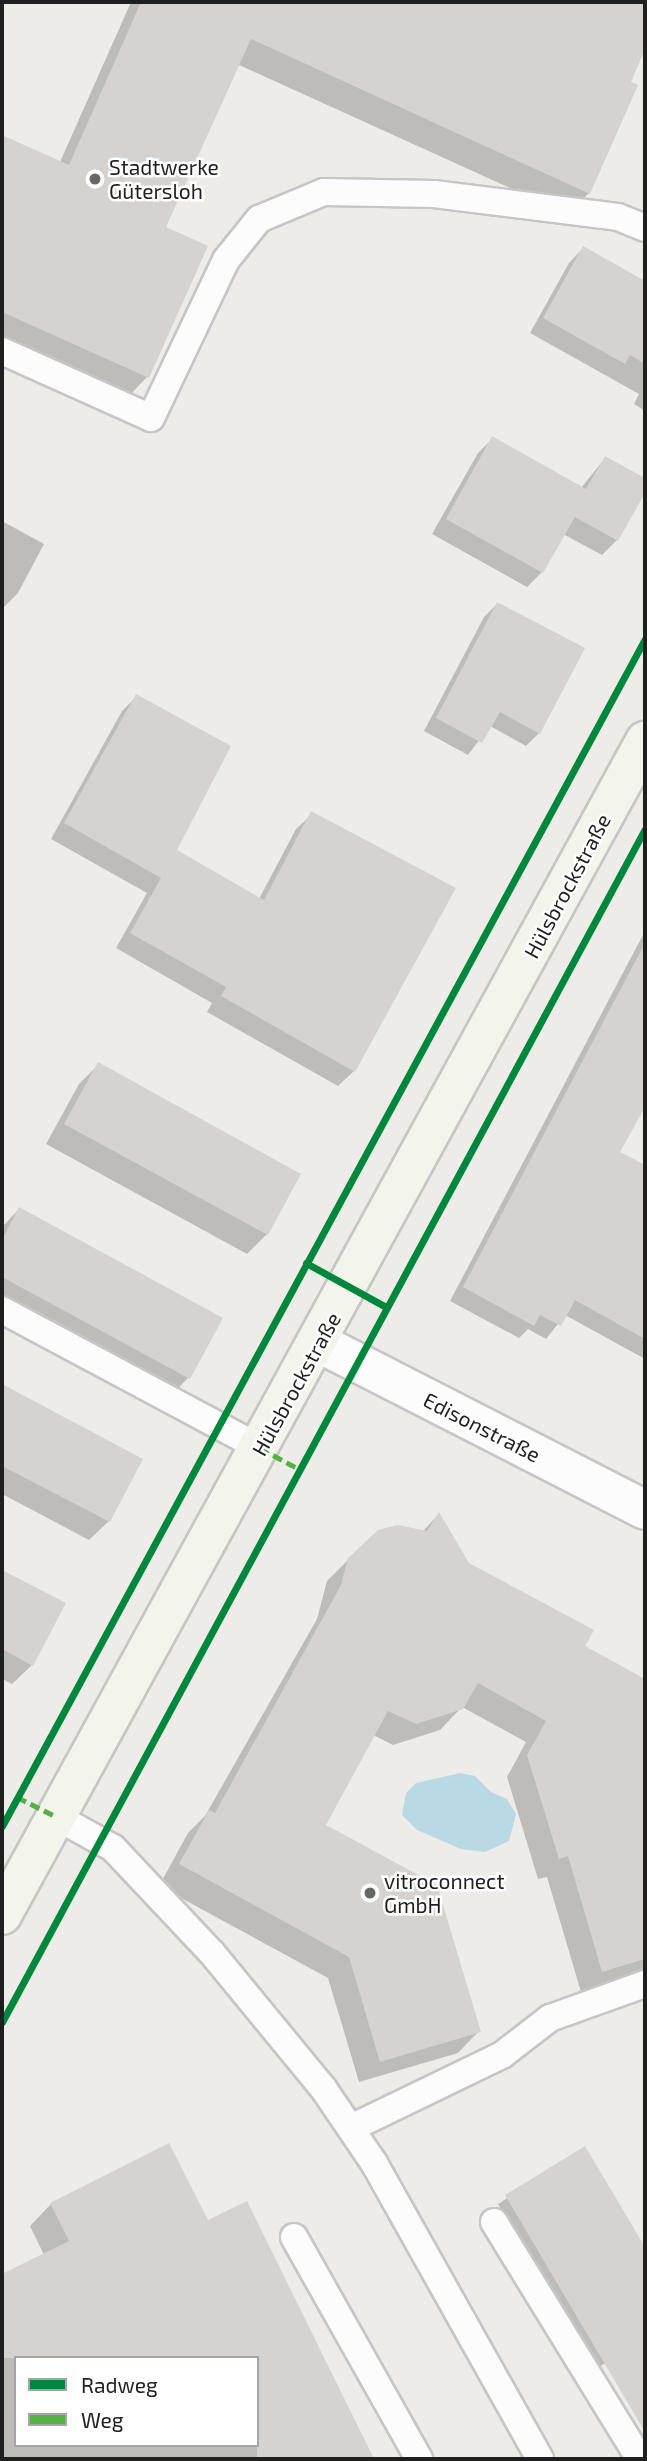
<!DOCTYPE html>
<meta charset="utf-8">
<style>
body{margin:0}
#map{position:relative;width:647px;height:2461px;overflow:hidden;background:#eeece8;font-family:"Exo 2",sans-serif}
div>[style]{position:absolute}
.water>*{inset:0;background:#b9d9e4}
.shadow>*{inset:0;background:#0003}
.building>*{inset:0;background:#d5d2cf}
.roads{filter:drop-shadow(2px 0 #c6c6c4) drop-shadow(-2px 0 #c6c6c4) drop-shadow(0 2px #c6c6c4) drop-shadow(0 -2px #c6c6c4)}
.lane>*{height:26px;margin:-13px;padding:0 13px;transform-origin:13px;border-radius:13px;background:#fcfcfc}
.street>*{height:38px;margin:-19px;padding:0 19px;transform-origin:19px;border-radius:19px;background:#fcfcfc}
.secondary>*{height:38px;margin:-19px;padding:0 19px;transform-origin:19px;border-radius:19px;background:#f3f4eb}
.quiet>*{height:5px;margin-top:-2.5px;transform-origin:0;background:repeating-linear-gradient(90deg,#55b145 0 10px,transparent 0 15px)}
.cycleway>*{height:7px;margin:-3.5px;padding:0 3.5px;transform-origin:3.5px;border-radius:3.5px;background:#00873e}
.dots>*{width:19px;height:19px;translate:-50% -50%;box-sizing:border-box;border:4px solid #fff;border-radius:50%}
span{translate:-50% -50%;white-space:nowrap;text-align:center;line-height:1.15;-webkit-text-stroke:5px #fff;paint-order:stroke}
.poi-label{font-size:21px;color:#1f1f1f}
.left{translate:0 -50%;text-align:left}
.street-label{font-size:21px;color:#1f1f1f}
.frame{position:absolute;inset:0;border:4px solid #1f1f1f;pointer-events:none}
.legend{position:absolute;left:14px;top:2356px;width:245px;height:91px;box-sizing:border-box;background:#fff;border:2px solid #a5a5a5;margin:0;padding:9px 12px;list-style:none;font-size:21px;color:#1f1f1f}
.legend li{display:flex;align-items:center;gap:14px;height:35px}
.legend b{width:35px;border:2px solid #a5a5a5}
</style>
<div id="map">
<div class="water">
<i style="clip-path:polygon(460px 1773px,475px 1776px,491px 1792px,507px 1799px,516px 1814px,509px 1841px,485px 1852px,461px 1849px,417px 1830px,402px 1815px,406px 1793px,416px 1783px)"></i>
</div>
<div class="shadow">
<i style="clip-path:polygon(131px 2px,645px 2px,645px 38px,589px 193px,567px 214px,237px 64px,164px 228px,206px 247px,147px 377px,126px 399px,2px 343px,2px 137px,60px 162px)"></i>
<i style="clip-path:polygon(583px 248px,645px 282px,645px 411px,634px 404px,639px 394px,530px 333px,569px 263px)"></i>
<i style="clip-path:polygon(493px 438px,581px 488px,605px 458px,645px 480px,645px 489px,617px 540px,602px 555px,563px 534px,542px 572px,527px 587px,432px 534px,478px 453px)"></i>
<i style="clip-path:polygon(2px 521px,44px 544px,18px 593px,4px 607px)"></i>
<i style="clip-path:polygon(497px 604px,539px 733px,526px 746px,490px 726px,468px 755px,424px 731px,484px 617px)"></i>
<i style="clip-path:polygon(137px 696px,174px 851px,259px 899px,296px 829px,312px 814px,354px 1071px,338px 1086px,207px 1012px,212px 1003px,116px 948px,147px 893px,51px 839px,122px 711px)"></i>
<i style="clip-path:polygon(645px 931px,645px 1103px,618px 1153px,585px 1256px,645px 1288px,645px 1359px,565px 1315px,546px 1339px,528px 1329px,519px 1338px,450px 1301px)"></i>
<i style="clip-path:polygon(98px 1065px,267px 1234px,247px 1254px,46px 1144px,79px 1084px)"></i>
<i style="clip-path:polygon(19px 1209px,220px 1319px,188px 1378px,169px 1398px,2px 1307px,2px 1227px)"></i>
<i style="clip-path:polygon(2px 1386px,140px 1460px,109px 1521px,89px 1540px,2px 1494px)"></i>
<i style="clip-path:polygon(438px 1515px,468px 1564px,583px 1646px,645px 1681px,645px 1973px,581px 1992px,547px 1877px,538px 1879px,507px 1777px,526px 1742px,462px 1707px,440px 1730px,393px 1745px,373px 1735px,324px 1826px,479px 2031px,458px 2053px,359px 2082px,328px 1978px,159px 1886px,188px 1833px,205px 1816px,317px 1619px,327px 1581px,349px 1559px,422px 1532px)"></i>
<i style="clip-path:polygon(2px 1572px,63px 1604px,32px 1665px,12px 1684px,2px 1679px)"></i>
<i style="clip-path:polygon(585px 2148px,645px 2251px,645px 2341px,595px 2369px,498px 2204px)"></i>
<i style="clip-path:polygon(evenodd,246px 2203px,372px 2459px,2px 2459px,2px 2277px,44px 2255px,30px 2226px,51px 2204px,207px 2222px,246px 2203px,16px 2358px,257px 2358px,257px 2445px,16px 2445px,16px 2358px)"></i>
</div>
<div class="building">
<i style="clip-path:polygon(141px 2px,645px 2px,645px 49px,631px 82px,638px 85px,590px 194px,251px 39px,166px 227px,208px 246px,149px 378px,2px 312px,2px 135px,69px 165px)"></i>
<i style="clip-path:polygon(583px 246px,645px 281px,645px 364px,630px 355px,625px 364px,543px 318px)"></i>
<i style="clip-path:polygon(492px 436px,586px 489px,605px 456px,645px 478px,645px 493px,618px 541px,575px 517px,543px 573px,446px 519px)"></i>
<i style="clip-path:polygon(497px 602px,585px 648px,540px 734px,500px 712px,482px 743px,436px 718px)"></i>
<i style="clip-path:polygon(136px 694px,231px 746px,177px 850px,264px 900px,311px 811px,456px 888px,355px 1072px,221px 996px,226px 987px,130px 933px,161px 878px,64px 823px)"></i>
<i style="clip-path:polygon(645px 943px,645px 1107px,620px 1152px,645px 1165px,645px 1339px,575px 1300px,561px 1326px,540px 1315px,534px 1326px,463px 1287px)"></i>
<i style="clip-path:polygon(98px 1062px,301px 1174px,268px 1235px,64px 1124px)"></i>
<i style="clip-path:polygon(19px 1207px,223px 1318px,190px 1379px,2px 1277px,2px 1240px)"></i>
<i style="clip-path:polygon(2px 1384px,143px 1459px,110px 1522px,2px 1466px)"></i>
<i style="clip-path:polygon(439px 1512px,469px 1563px,594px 1630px,585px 1646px,645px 1679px,645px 1959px,602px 1972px,568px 1856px,559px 1859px,527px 1755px,546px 1721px,478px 1683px,463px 1709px,416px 1724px,388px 1711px,326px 1825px,437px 1885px,481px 2032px,380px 2062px,349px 1957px,179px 1864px,209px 1810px,215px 1813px,341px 1585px,348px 1558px,378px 1530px,398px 1525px,427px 1531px)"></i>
<i style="clip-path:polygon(2px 1570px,66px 1603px,33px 1666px,2px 1649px)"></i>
<i style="clip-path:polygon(169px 2143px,208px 2220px,247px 2201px,374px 2459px,257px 2459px,257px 2358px,2px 2358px,2px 2274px,69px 2241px,50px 2203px)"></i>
<i style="clip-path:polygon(585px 2146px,645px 2247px,645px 2432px,505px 2195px)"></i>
</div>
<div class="roads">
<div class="lane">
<i style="left:2px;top:351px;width:163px;rotate:24.2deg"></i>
<i style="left:151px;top:418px;width:175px;rotate:-64.6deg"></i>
<i style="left:226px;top:260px;width:53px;rotate:-51.2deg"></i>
<i style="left:259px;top:219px;width:70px;rotate:-22.6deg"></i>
<i style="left:324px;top:192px;width:110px;rotate:1deg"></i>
<i style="left:434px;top:194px;width:185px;rotate:7.1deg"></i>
<i style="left:618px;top:217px;width:29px;rotate:22deg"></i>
<i style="left:2px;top:1310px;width:293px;rotate:28.1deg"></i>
<i style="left:55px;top:1816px;width:66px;rotate:28.9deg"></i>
<i style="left:113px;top:1848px;width:144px;rotate:46.7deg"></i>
<i style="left:212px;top:1953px;width:175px;rotate:50.6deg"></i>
<i style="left:323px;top:2088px;width:91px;rotate:55.8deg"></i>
<i style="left:374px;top:2163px;width:339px;rotate:60.7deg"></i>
<i style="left:351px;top:2128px;width:168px;rotate:-25.8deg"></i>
<i style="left:502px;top:2055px;width:61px;rotate:-37.6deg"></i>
<i style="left:550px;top:2018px;width:101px;rotate:-19.7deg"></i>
<i style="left:494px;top:2222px;width:278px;rotate:58.4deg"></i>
<i style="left:294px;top:2237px;width:255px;rotate:60.6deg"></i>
</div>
<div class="street">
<i style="left:319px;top:1343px;width:366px;rotate:27.1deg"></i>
</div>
<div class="secondary">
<i style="left:2px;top:1915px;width:1339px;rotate:-61.29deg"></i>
</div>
</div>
<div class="quiet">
<i style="left:260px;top:1448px;width:44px;rotate:28.3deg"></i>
<i style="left:17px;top:1797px;width:42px;rotate:26.6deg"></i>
</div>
<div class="cycleway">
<i style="left:306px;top:1263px;width:91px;rotate:28.8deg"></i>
<i style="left:2px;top:1826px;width:1350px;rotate:-61.56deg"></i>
<i style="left:2px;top:2022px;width:1355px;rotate:-61.68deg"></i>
</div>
<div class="dots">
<i style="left:95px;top:179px;background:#676765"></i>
<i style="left:370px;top:1893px;background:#676765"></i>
</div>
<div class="poi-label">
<span class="left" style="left:109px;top:179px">Stadtwerke<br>Gütersloh</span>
<span class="left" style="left:384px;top:1893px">vitroconnect<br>GmbH</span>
</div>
<div class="street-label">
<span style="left:567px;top:886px;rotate:-62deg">Hülsbrockstraße</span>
<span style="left:296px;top:1384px;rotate:-61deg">Hülsbrockstraße</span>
<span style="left:482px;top:1427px;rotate:27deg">Edisonstraße</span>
</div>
<div class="frame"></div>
<ul class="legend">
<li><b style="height:9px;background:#00873e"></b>Radweg</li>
<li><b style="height:9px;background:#55b145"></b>Weg</li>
</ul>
</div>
